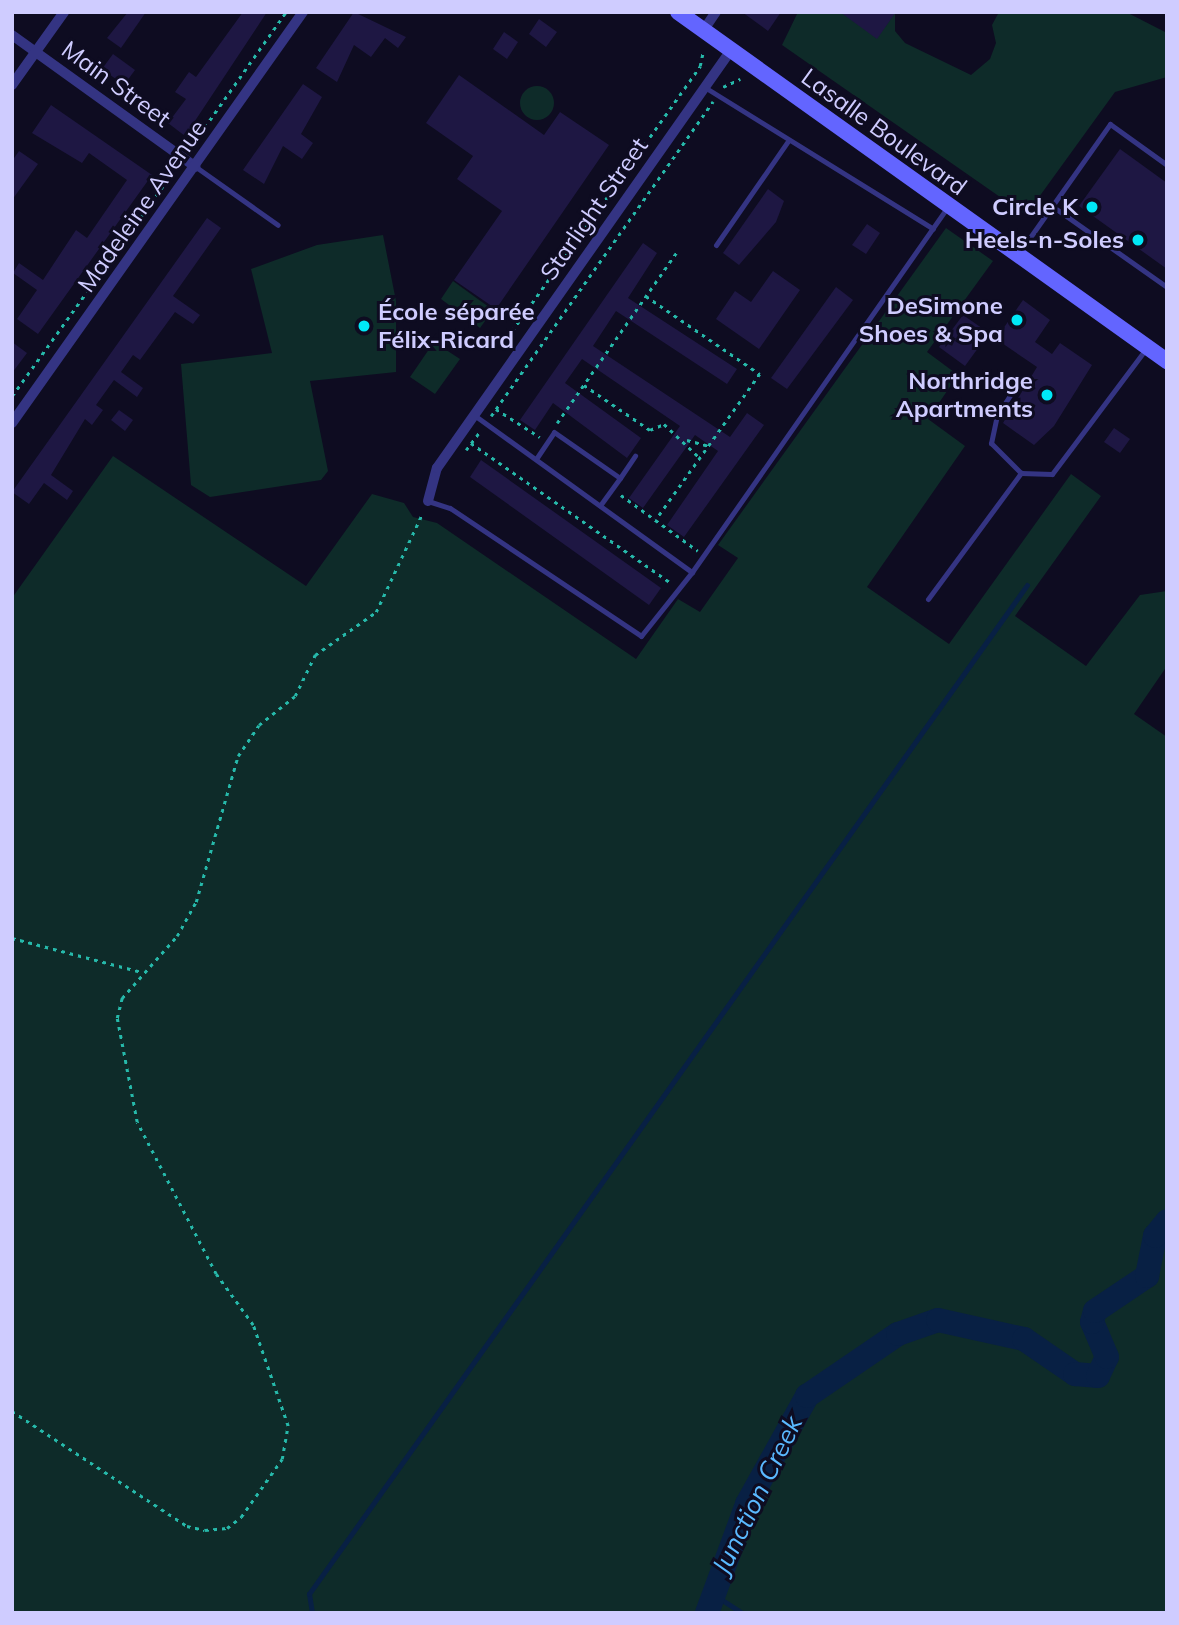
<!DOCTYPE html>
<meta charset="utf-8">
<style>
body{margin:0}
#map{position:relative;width:1179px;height:1625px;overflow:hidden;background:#0e0c21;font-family:Mulish,sans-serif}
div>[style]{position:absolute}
.green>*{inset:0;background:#0e2b29}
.round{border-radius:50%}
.stream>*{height:4.5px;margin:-2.25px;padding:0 2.25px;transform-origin:2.25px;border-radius:2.25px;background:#082044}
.river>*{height:24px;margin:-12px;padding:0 12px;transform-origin:12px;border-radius:12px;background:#082044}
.building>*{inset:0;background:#1e1743}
.path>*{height:2.5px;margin-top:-1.25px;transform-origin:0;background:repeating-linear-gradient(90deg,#26b9aa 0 3.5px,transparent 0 8.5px)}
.lane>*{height:5px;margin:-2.5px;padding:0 2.5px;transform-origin:2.5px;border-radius:2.5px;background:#343483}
.street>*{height:10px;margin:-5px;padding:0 5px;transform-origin:5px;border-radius:5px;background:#343483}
.secondary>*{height:16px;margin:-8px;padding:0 8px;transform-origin:8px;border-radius:8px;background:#6365ff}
.dots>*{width:19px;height:19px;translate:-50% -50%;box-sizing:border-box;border:4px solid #0e0c21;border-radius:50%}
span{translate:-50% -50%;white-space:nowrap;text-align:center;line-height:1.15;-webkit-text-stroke:6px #0e0c21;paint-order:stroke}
.street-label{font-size:24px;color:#cfccff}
.poi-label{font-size:24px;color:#cfccff;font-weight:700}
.right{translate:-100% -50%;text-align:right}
.left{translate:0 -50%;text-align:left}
.water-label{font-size:26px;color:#5ab9ff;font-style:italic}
.frame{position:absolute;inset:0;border:14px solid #cfccff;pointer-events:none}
</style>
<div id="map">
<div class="green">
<i style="clip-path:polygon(798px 12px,841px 12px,877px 38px,895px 13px,895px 31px,905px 43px,971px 75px,990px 59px,996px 43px,992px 25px,999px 12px,1126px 12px,1167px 33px,1167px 77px,1115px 92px,1026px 215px,782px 45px)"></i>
<i class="round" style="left:520px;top:86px;width:34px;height:34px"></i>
<i style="clip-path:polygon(946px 228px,993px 261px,927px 352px,958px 375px,928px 419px,965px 446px,867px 587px,949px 644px,1071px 474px,1101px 496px,1015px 616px,1086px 666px,1140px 595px,1167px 591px,1167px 666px,1134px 714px,1167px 737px,1167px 1613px,12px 1613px,12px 598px,113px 456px,306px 586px,372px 494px,404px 503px,413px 517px,437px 523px,636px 659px,678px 599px,700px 612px,738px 558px,718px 545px)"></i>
<i style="clip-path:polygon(383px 235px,396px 301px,396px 372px,310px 381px,328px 471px,321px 480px,210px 497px,191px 485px,181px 364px,272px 353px,251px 269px,317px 245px)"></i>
<i style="clip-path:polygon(453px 281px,493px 310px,480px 328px,441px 299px)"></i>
<i style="clip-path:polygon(434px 342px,460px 359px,435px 394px,410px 377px)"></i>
</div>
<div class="stream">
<i style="left:710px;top:1592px;width:38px;rotate:33deg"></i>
<i style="left:312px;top:1613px;width:19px;rotate:-99deg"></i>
<i style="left:309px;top:1594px;width:1238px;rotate:-54.56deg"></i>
</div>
<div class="river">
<i style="left:707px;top:1613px;width:116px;rotate:-69.8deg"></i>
<i style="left:747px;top:1504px;width:124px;rotate:-60.9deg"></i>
<i style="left:807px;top:1396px;width:110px;rotate:-34.3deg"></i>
<i style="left:898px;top:1334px;width:42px;rotate:-19.3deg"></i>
<i style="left:938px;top:1320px;width:88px;rotate:12.5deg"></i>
<i style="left:1024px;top:1339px;width:62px;rotate:34.5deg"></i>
<i style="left:1075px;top:1374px;width:23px;rotate:5deg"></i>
<i style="left:1098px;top:1376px;width:21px;rotate:-65deg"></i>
<i style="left:1107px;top:1357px;width:38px;rotate:-113deg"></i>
<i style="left:1092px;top:1322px;width:11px;rotate:-75deg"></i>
<i style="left:1095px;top:1311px;width:63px;rotate:-33.9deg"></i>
<i style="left:1147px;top:1276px;width:41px;rotate:-78.7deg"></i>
<i style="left:1155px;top:1236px;width:19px;rotate:-51deg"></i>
</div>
<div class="building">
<i style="clip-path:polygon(128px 12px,146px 12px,121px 48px,107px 38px)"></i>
<i style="clip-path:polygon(243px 12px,267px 12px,185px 136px,168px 123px,186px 99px,175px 92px,189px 72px,196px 77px)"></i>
<i style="clip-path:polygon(354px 12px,406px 37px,398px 48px,385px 38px,371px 57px,354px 45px,337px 82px,316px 68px)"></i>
<i style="clip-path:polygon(742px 12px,781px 12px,768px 31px)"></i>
<i style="clip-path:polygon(840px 12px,896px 12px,877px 39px)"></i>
<i style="clip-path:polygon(539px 19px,557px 32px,546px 47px,529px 34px)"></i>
<i style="clip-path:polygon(504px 32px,518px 42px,507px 59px,493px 49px)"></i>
<i style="clip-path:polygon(113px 54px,135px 70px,124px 85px,102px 69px)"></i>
<i style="clip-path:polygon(459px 75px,544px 135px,560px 112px,609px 145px,496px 309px,454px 280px,502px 211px,457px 179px,473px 156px,426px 123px)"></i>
<i style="clip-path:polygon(303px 84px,322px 97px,301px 134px,313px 143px,302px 159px,283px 146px,264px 184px,243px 170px)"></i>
<i style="clip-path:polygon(51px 105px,152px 175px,38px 334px,17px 319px,37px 290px,13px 273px,19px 263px,43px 280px,76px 230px,87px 238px,127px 180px,89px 153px,82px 163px,32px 133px)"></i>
<i style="clip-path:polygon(1120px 149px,1167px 183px,1167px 269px,1079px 206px)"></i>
<i style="clip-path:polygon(19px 151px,38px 164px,12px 200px,12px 161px)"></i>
<i style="clip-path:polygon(768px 189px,784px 201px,776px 222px,739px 265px,723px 253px)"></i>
<i style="clip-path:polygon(207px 218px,221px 228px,173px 296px,200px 315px,193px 324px,175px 312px,140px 360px,133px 355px,121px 372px,143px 388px,137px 397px,114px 380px,96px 405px,103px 410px,92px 425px,85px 419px,51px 475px,73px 491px,67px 500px,44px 483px,29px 504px,12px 492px)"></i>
<i style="clip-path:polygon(867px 224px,880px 233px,866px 254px,852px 245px)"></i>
<i style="clip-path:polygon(643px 243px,657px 253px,628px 298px,737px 369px,727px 384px,616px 311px,593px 346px,730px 437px,747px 413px,764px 425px,684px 537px,667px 525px,718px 451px,695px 435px,643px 508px,629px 498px,680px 426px,582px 359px,565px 383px,641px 438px,627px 458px,553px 403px,535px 430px,520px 420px)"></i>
<i style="clip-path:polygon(773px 271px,800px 290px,759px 349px,716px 319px,735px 291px,751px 302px)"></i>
<i style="clip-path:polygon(836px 287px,853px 300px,787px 389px,771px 378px)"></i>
<i style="clip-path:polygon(1023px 300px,1050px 320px,1035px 342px,1052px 354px,1060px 343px,1092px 365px,1054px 426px,1034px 445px,1003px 423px,1037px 367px,996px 339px)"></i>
<i style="clip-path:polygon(963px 315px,989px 333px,965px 366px,939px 347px)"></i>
<i style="clip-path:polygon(12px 342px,27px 353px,12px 373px)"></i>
<i style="clip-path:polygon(119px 410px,133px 420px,125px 431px,111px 420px)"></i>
<i style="clip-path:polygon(1114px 428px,1130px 439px,1120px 453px,1104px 442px)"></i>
<i style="clip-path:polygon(481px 460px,661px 588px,649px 605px,470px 477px)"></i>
</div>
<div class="path">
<i style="left:723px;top:87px;width:19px;rotate:-25deg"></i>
<i style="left:190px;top:148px;width:166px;rotate:-54.8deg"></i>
<i style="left:646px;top:296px;width:138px;rotate:34.4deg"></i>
<i style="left:760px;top:374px;width:179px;rotate:125.5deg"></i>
<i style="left:512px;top:331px;width:325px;rotate:-54.6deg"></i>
<i style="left:700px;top:66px;width:14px;rotate:-78deg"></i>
<i style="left:584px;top:385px;width:80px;rotate:34.3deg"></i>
<i style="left:650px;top:430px;width:15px;rotate:-23deg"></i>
<i style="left:664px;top:424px;width:51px;rotate:43.4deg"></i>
<i style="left:12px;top:396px;width:281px;rotate:-54.3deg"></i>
<i style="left:496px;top:409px;width:52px;rotate:32.5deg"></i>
<i style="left:491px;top:416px;width:385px;rotate:-54.8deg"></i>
<i style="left:557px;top:423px;width:208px;rotate:-55deg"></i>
<i style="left:687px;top:440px;width:24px;rotate:15deg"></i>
<i style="left:471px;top:443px;width:246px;rotate:35deg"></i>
<i style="left:466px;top:450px;width:25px;rotate:-53deg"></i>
<i style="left:621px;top:495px;width:95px;rotate:36deg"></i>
<i style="left:12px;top:938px;width:134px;rotate:14.7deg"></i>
<i style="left:12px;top:1411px;width:209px;rotate:33.3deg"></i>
<i style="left:187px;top:1526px;width:18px;rotate:13deg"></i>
<i style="left:205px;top:1530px;width:22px;rotate:-5deg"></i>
<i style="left:227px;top:1528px;width:18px;rotate:-38deg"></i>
<i style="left:241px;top:1517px;width:71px;rotate:-54.7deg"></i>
<i style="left:282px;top:1459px;width:34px;rotate:-80deg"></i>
<i style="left:288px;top:1426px;width:107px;rotate:-109.1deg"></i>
<i style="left:253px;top:1325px;width:63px;rotate:-126deg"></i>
<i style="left:216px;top:1274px;width:171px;rotate:-117.5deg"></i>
<i style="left:137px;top:1122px;width:106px;rotate:-100.9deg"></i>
<i style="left:117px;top:1018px;width:21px;rotate:-76deg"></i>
<i style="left:122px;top:998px;width:83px;rotate:-48.4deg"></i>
<i style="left:177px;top:936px;width:39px;rotate:-61deg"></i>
<i style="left:196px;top:902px;width:152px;rotate:-74deg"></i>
<i style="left:238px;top:756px;width:37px;rotate:-56deg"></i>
<i style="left:259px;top:725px;width:46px;rotate:-38.9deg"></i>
<i style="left:295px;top:696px;width:46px;rotate:-64deg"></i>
<i style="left:315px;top:655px;width:75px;rotate:-35.2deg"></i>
<i style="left:376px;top:612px;width:110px;rotate:-64.8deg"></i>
</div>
<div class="lane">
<i style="left:706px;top:88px;width:267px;rotate:31.8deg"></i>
<i style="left:196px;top:167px;width:100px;rotate:35.3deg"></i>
<i style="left:1052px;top:206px;width:141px;rotate:35.2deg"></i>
<i style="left:716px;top:245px;width:126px;rotate:-55.3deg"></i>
<i style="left:1019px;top:253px;width:158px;rotate:-54.8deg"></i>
<i style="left:1110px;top:124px;width:70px;rotate:35.7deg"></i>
<i style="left:1018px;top:383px;width:38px;rotate:123deg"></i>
<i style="left:997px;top:415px;width:29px;rotate:102deg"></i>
<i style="left:991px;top:443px;width:42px;rotate:45deg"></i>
<i style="left:474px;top:415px;width:269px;rotate:35.8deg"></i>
<i style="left:692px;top:572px;width:446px;rotate:-55deg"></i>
<i style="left:536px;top:459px;width:32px;rotate:-56deg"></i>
<i style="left:554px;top:432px;width:80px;rotate:34.9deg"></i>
<i style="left:620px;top:478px;width:34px;rotate:126deg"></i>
<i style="left:620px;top:478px;width:27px;rotate:-56deg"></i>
<i style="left:428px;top:501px;width:23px;rotate:18deg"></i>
<i style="left:450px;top:508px;width:230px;rotate:33.8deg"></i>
<i style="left:641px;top:636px;width:82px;rotate:-51.4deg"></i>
<i style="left:928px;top:599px;width:157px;rotate:-53.6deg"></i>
<i style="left:1021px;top:473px;width:31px;rotate:2deg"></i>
<i style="left:1052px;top:474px;width:155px;rotate:-53.1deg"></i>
</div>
<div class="street">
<i style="left:703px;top:31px;width:23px;rotate:-56deg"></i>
<i style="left:12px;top:35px;width:226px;rotate:35.7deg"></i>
<i style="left:12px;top:85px;width:90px;rotate:-54.5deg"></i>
<i style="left:12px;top:423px;width:504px;rotate:-54.7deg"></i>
<i style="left:428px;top:501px;width:34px;rotate:-75deg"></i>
<i style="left:437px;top:468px;width:511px;rotate:-54.88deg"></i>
</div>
<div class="secondary">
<i style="left:678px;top:12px;width:601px;rotate:35.52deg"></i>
</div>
<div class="dots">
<i style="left:1092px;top:207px;background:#00e8f7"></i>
<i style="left:1138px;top:240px;background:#00e8f7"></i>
<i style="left:1017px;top:320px;background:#00e8f7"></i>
<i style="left:364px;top:326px;background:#00e8f7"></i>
<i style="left:1047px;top:395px;background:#00e8f7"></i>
</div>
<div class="street-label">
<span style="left:116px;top:84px;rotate:36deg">Main Street</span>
<span style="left:884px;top:132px;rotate:36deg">Lasalle Boulevard</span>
<span style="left:142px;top:206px;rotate:-55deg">Madeleine Avenue</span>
<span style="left:594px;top:209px;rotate:-55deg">Starlight Street</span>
</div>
<div class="poi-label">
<span class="right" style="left:1078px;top:207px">Circle K</span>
<span class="right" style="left:1124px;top:240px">Heels-n-Soles</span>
<span class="right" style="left:1003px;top:320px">DeSimone<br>Shoes &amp; Spa</span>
<span class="left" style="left:378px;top:326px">École séparée<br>Félix-Ricard</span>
<span class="right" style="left:1033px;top:395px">Northridge<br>Apartments</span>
</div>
<div class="water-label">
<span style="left:757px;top:1495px;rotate:-64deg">Junction Creek</span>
</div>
<div class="frame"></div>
</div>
